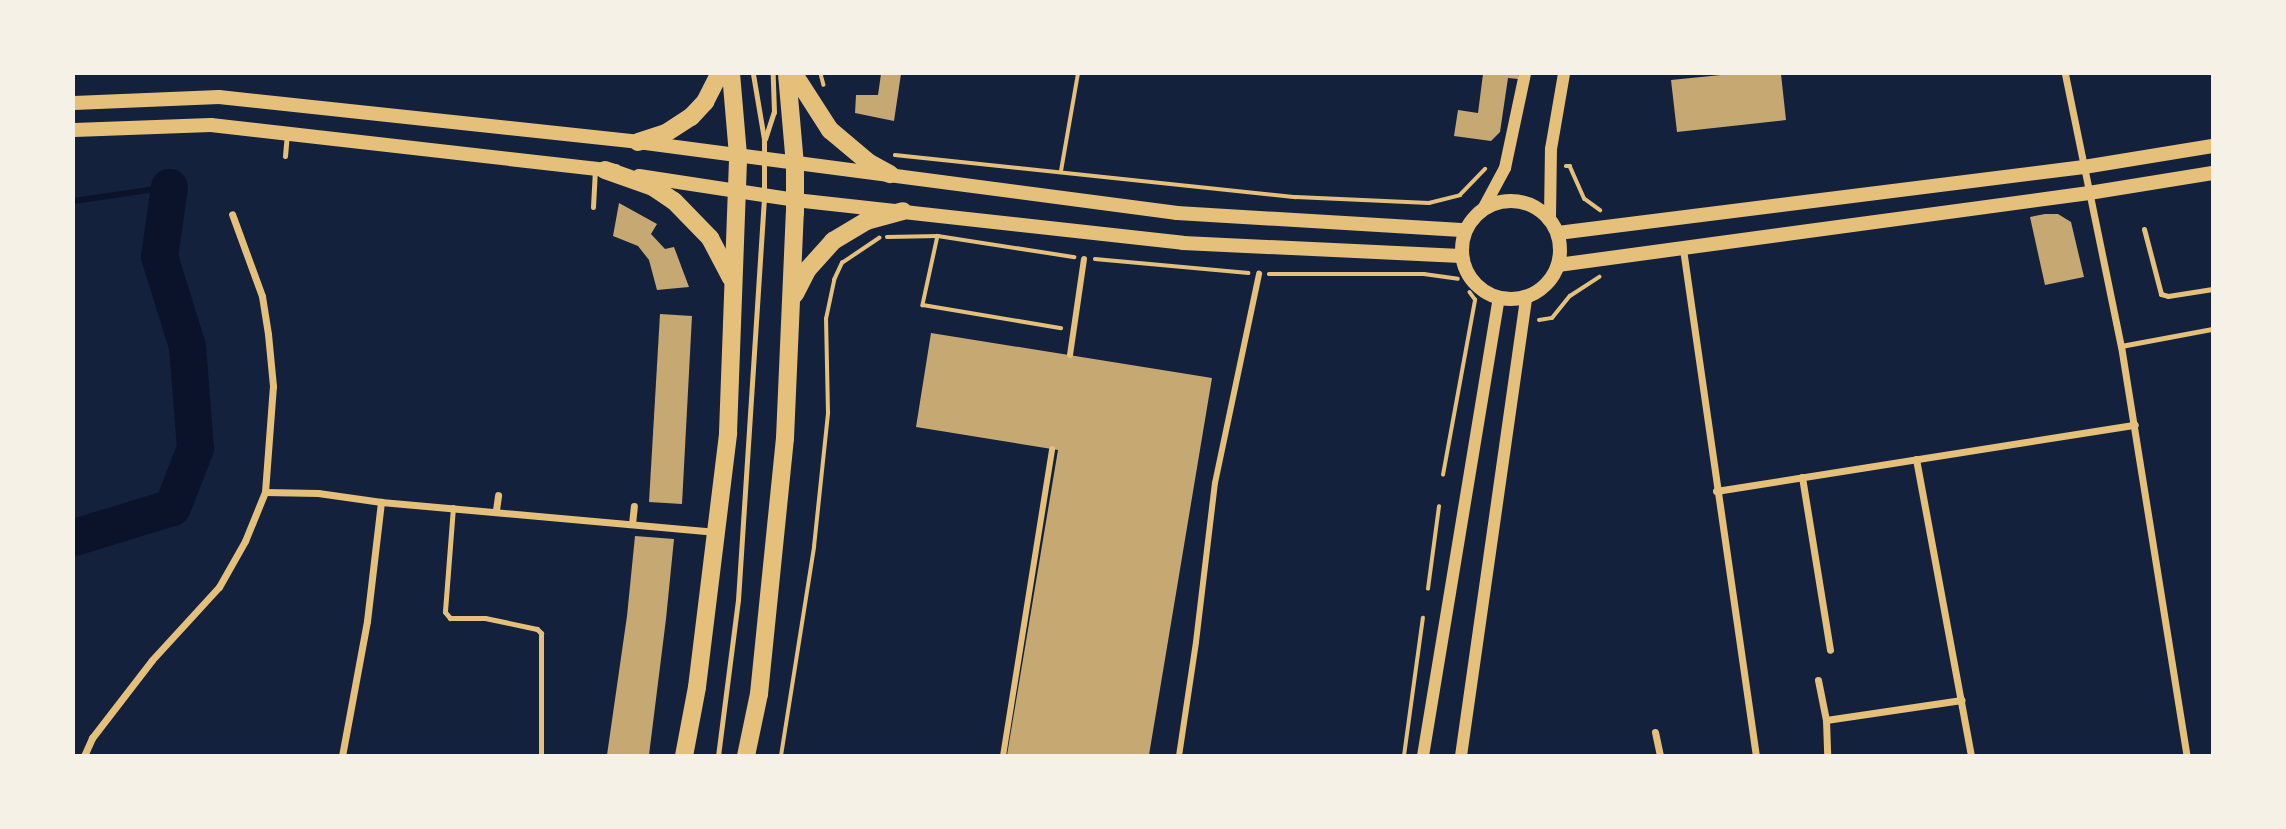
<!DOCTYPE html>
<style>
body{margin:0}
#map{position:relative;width:2286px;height:829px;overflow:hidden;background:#14213d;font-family:"Noto Sans",sans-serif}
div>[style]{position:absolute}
.stream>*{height:6px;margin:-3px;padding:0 3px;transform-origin:3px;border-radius:3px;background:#0b132b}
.river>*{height:37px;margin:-18.5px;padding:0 18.5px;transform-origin:18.5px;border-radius:18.5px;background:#0b132b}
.building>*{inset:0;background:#c6a872}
.path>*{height:3.5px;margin:-1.75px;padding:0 1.75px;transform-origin:1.75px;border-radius:1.75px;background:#e5c07b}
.service>*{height:5px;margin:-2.5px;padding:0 2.5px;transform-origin:2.5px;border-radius:2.5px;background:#e5c07b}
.pedestrian>*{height:6px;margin:-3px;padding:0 3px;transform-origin:3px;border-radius:3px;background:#e5c07b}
.minor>*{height:7px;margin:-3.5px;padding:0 3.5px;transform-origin:3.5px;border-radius:3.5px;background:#e5c07b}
.tertiary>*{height:12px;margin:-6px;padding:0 6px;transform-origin:6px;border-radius:6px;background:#e5c07b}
.secondary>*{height:14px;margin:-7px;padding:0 7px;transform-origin:7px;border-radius:7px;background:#e5c07b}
.secondary>.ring{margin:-7px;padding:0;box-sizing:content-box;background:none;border:14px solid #e5c07b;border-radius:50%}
.primary>*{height:18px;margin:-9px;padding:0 9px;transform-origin:9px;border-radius:9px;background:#e5c07b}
span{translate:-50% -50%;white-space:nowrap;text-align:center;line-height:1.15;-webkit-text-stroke:5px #f6f1e7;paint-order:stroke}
.frame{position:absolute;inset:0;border:75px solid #f6f1e7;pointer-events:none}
</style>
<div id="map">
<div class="stream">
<i style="left:74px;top:201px;width:96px;rotate:-8.4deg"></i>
</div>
<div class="river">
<i style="left:74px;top:537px;width:102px;rotate:-17deg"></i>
<i style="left:172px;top:507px;width:63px;rotate:-68.7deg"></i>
<i style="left:195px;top:448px;width:102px;rotate:-94.5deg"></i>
<i style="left:187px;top:346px;width:94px;rotate:-107.3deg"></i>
<i style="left:159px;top:256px;width:70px;rotate:-81.8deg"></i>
</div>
<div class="building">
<i style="clip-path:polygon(881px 74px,901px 74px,894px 121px,855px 113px,856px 95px,878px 95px)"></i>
<i style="clip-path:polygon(1483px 74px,1519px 74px,1518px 79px,1508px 78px,1500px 132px,1491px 141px,1454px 136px,1458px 110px,1478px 113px)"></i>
<i style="clip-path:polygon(1731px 74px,1781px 74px,1786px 120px,1677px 132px,1671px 80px)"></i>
<i style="clip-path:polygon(619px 203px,657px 224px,651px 234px,665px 249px,674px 247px,689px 287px,657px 290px,649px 260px,638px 246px,613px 236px)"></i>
<i style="clip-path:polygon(2045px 214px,2058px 214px,2071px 222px,2084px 277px,2045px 285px,2030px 217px)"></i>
<i style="clip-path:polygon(660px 314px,692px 316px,682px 504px,649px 502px)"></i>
<i style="clip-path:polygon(931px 333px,1212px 378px,1149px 755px,1007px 755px,1058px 450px,916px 427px)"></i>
<i style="clip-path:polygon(635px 536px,674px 539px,666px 619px,649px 755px,607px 755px,627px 616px)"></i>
</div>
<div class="path">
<i style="left:821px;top:74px;width:11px;rotate:75deg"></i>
<i style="left:895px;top:155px;width:403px;rotate:6deg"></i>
<i style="left:1296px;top:197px;width:133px;rotate:2.6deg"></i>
<i style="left:1566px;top:166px;width:4px"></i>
<i style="left:1570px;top:166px;width:36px;rotate:66deg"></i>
<i style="left:1585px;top:199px;width:19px;rotate:36deg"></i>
<i style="left:1061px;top:171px;width:98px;rotate:-80.1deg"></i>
<i style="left:1429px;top:203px;width:32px;rotate:-14deg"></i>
<i style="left:1460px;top:195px;width:36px;rotate:-46deg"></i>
<i style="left:938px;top:236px;width:71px;rotate:102.3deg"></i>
<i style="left:923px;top:305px;width:140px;rotate:9.5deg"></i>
<i style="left:887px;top:237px;width:51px;rotate:-1.1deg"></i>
<i style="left:938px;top:236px;width:138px;rotate:8.8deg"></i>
<i style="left:1095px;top:259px;width:154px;rotate:5.2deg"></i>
<i style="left:1269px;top:274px;width:155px"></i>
<i style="left:1424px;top:274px;width:34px;rotate:8deg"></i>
<i style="left:1539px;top:320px;width:13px;rotate:-9deg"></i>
<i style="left:1552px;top:318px;width:28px;rotate:-51deg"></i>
<i style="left:1570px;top:296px;width:35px;rotate:-33deg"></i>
<i style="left:1443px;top:475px;width:178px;rotate:-79.6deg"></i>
<i style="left:1475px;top:300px;width:9px;rotate:-126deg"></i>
<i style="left:1428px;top:589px;width:83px;rotate:-82.4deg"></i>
<i style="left:781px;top:756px;width:212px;rotate:-81deg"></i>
<i style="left:814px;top:547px;width:135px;rotate:-84deg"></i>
<i style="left:828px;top:413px;width:94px;rotate:-91.2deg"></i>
<i style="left:826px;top:319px;width:40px;rotate:-78deg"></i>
<i style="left:834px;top:280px;width:19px;rotate:-65deg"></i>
<i style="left:842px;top:263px;width:45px;rotate:-34deg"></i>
<i style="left:1404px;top:756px;width:139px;rotate:-82.2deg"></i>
</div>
<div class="service">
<i style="left:765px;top:139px;width:28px;rotate:-72deg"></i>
<i style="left:774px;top:112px;width:38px;rotate:-92deg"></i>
<i style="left:285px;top:156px;width:21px;rotate:-85deg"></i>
<i style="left:593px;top:207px;width:36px;rotate:-87deg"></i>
<i style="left:2144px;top:229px;width:67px;rotate:75.3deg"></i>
<i style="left:2161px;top:294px;width:7px;rotate:16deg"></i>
<i style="left:2168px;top:296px;width:45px;rotate:-9deg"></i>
<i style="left:2121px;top:346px;width:93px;rotate:-10.6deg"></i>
<i style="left:453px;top:507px;width:105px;rotate:94.4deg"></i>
<i style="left:445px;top:612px;width:8px;rotate:50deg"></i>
<i style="left:450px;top:618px;width:35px"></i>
<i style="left:485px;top:618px;width:53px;rotate:11.9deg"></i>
<i style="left:537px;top:629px;width:6px;rotate:45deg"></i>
<i style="left:541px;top:633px;width:123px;rotate:90deg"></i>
<i style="left:718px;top:756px;width:157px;rotate:-82.7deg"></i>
<i style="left:738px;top:600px;width:404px;rotate:-86.3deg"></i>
<i style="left:764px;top:197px;width:58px;rotate:-90deg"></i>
<i style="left:764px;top:139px;width:66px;rotate:-99.6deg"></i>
</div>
<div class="pedestrian">
<i style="left:1070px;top:355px;width:97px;rotate:-81.7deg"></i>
<i style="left:1003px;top:756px;width:311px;rotate:-80.9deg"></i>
<i style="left:1179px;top:756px;width:115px;rotate:-81.5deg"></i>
<i style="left:1196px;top:642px;width:160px;rotate:-83.2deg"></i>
<i style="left:1215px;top:483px;width:214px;rotate:-78.1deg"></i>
</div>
<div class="minor">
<i style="left:2065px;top:74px;width:278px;rotate:78.4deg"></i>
<i style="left:2121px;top:346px;width:415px;rotate:80.9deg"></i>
<i style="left:1683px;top:249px;width:512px;rotate:81.81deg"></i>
<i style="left:1916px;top:459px;width:302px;rotate:79.5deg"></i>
<i style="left:1802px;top:477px;width:175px;rotate:80.8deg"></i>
<i style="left:1716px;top:491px;width:424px;rotate:-9deg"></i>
<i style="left:265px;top:492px;width:53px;rotate:1.1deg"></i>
<i style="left:318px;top:493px;width:64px;rotate:8.1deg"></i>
<i style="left:381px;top:502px;width:334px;rotate:5.1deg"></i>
<i style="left:496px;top:510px;width:15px;rotate:-82deg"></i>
<i style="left:632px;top:524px;width:18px;rotate:-84deg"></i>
<i style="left:1818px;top:680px;width:41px;rotate:78.7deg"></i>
<i style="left:1826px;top:720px;width:36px;rotate:88deg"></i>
<i style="left:1826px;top:720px;width:137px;rotate:-8.4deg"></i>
<i style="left:1655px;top:732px;width:25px;rotate:78deg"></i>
<i style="left:84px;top:756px;width:20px;rotate:-66deg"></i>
<i style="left:92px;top:738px;width:98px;rotate:-52.4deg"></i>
<i style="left:152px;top:660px;width:99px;rotate:-47.5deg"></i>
<i style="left:219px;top:587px;width:53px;rotate:-60.5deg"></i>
<i style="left:245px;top:541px;width:53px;rotate:-67.8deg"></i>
<i style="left:265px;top:492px;width:106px;rotate:-85.7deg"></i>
<i style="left:273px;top:386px;width:52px;rotate:-95.5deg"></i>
<i style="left:268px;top:334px;width:38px;rotate:-99deg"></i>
<i style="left:262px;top:296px;width:87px;rotate:-110.1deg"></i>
<i style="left:342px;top:756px;width:137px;rotate:-79.5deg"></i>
<i style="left:367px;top:621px;width:120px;rotate:-83.3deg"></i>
</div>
<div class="tertiary">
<i style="left:1483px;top:209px;width:47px;rotate:-61.8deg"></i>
<i style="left:1505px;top:168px;width:96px;rotate:-78deg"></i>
<i style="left:1550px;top:218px;width:69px;rotate:-89.2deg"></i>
<i style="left:1551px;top:149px;width:76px;rotate:-80.2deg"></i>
<i style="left:1423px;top:756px;width:464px;rotate:-80.6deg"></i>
<i style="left:1461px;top:756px;width:464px;rotate:-81.9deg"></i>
</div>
<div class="secondary">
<i style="left:74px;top:103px;width:145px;rotate:-2.4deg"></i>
<i style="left:219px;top:97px;width:421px;rotate:6.1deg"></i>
<i style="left:638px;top:142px;width:544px;rotate:7.5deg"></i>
<i style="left:1177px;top:213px;width:289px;rotate:3.4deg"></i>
<i style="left:74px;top:130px;width:137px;rotate:-2.1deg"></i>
<i style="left:211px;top:125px;width:407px;rotate:6.5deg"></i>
<i style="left:639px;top:176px;width:158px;rotate:8.7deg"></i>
<i style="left:795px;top:200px;width:390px;rotate:6.3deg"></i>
<i style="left:1183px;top:243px;width:278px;rotate:2.7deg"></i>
<i class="ring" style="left:1462px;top:201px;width:84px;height:84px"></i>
<i style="left:1558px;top:233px;width:530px;rotate:-7.15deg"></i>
<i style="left:2084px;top:167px;width:130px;rotate:-9.3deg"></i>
<i style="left:1558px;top:265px;width:536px;rotate:-7.72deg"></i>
<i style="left:2089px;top:193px;width:125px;rotate:-9.2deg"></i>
</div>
<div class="primary">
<i style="left:794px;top:74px;width:67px;rotate:57.3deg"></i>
<i style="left:830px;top:130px;width:50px;rotate:40.1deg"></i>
<i style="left:868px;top:162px;width:25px;rotate:29deg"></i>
<i style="left:638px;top:142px;width:29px;rotate:-18deg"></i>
<i style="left:666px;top:133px;width:30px;rotate:-33deg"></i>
<i style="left:691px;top:117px;width:21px;rotate:-47deg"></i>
<i style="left:705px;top:102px;width:31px;rotate:-63deg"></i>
<i style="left:605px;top:170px;width:51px;rotate:19.5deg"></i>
<i style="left:653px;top:187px;width:25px;rotate:34deg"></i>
<i style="left:674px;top:201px;width:52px;rotate:45.8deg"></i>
<i style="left:710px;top:238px;width:45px;rotate:62.3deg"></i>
<i style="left:795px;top:294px;width:28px;rotate:-63deg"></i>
<i style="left:808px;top:269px;width:38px;rotate:-48deg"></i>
<i style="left:833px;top:241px;width:39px;rotate:-31deg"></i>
<i style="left:866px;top:221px;width:38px;rotate:-15deg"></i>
<i style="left:684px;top:756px;width:70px;rotate:-79.3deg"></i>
<i style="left:697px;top:687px;width:256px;rotate:-83deg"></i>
<i style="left:728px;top:433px;width:278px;rotate:-87.9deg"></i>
<i style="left:738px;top:155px;width:81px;rotate:-94.9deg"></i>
<i style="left:746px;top:756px;width:63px;rotate:-78.2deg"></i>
<i style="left:759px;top:694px;width:257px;rotate:-84.2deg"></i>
<i style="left:785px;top:438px;width:225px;rotate:-87.5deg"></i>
<i style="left:795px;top:213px;width:48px;rotate:-90deg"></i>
<i style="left:795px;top:165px;width:91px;rotate:-95deg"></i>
</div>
<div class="frame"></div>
</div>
